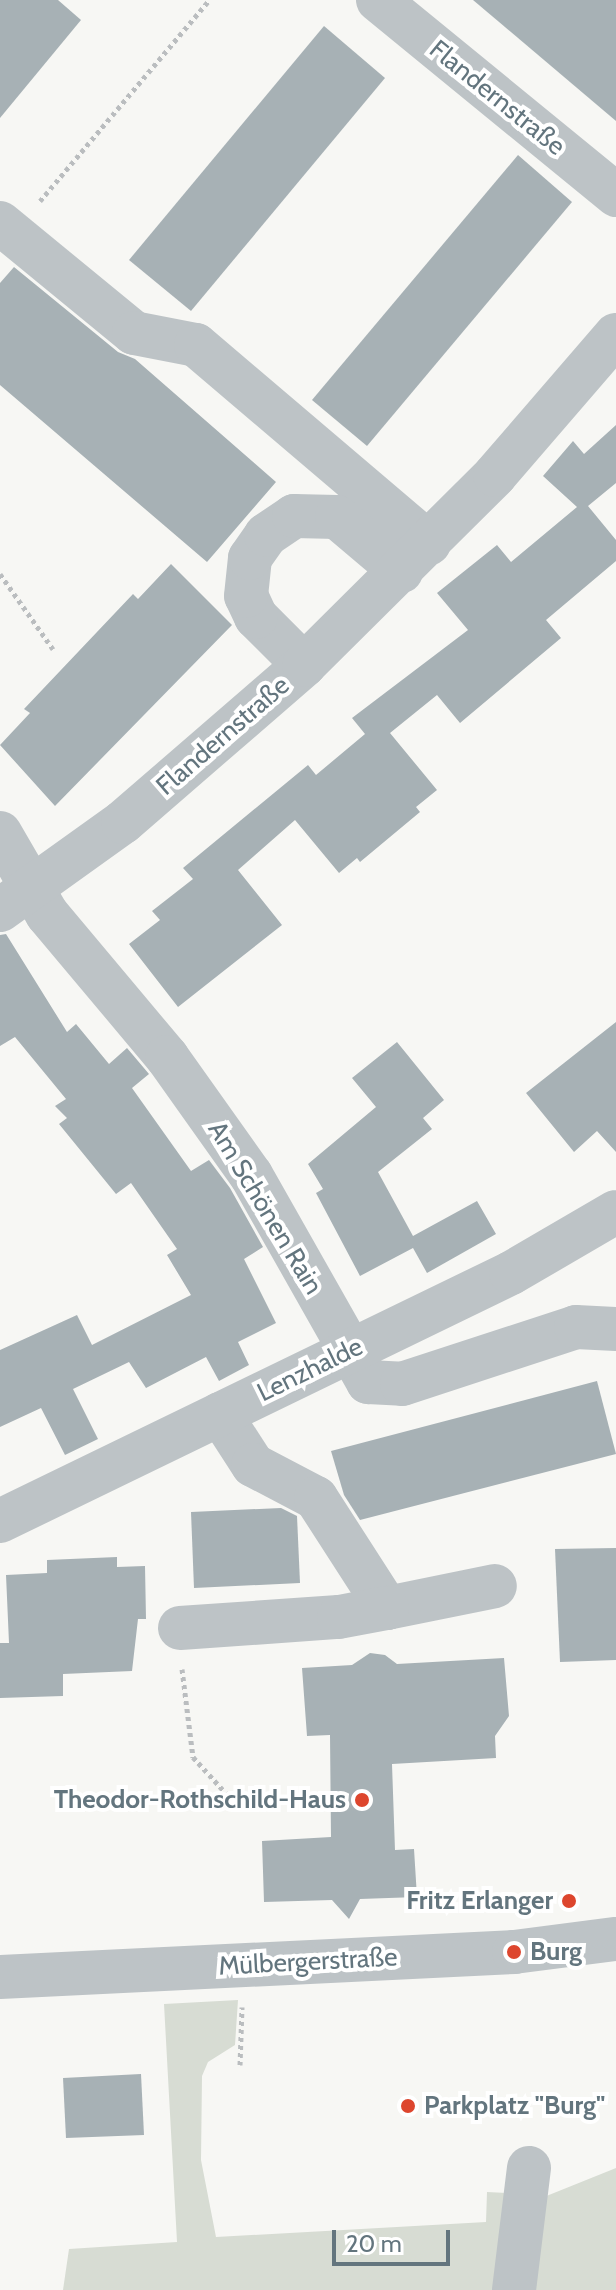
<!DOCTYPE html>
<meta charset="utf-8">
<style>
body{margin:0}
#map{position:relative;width:616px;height:2290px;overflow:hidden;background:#f7f7f4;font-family:Cabin,sans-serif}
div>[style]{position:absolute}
.green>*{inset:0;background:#d7dcd3}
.building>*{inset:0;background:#a7b1b5}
.path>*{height:5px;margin-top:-2.5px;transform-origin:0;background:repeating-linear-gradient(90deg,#babdbf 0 4px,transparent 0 8px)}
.minor>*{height:44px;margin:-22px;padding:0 22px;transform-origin:22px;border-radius:22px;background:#bdc3c6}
.dots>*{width:22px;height:22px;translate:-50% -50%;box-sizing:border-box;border:4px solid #fff;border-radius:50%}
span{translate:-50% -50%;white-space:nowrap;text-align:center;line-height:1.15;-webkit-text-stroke:8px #fff;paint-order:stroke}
.street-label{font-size:26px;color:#63757e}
.poi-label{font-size:26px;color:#63757e;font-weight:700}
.right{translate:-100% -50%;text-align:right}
.left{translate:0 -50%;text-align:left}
.scale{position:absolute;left:332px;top:2230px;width:118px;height:36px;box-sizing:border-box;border:4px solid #63757e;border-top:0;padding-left:10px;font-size:24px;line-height:28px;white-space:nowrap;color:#63757e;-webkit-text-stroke:6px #fff;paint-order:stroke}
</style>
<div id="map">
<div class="green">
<i style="clip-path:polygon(238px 2000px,235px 2045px,208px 2062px,202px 2076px,201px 2160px,216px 2237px,486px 2222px,487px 2192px,507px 2193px,502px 2290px,63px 2290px,69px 2249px,177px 2242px,164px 2004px)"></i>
<i style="clip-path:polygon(616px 2168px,616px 2290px,525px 2290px,539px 2199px)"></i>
</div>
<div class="building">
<i style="clip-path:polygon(0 0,58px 0,81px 20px,0 118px)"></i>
<i style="clip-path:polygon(473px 0,616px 0,616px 121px)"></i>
<i style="clip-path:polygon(324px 26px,385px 78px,191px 311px,129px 260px)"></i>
<i style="clip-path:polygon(518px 155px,572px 202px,367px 446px,312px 400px)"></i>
<i style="clip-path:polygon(14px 267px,118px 352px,135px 359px,276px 482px,207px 562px,0 385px,0 283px)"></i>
<i style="clip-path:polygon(616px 425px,616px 483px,588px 506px,616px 540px,616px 561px,546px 620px,561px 638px,460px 723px,437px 695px,390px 733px,437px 790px,416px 807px,420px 812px,360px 862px,357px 858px,339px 873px,295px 820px,238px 870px,282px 925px,178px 1007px,129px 944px,160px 920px,152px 911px,193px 879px,183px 868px,308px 765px,316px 775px,365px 734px,352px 718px,468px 630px,437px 593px,497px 545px,511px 562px,577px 507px,543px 476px,573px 441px,584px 454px)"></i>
<i style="clip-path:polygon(171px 564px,232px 625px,55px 806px,0 745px,30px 713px,24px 709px,133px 594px,138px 599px)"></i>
<i style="clip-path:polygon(6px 934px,67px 1032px,76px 1024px,109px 1064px,127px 1048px,149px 1074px,132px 1088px,191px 1171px,209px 1160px,230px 1188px,263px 1247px,244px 1259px,276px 1323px,238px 1342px,249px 1365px,219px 1381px,206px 1357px,146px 1388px,129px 1362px,73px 1389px,98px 1439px,65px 1455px,41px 1408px,0 1427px,0 1350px,77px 1315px,92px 1345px,191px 1295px,167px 1255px,177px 1249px,131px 1183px,116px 1194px,59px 1124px,67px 1118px,55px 1106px,66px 1099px,15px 1037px,0 1046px,0 935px)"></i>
<i style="clip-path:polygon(616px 1022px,616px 1152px,597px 1131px,574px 1152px,526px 1093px)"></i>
<i style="clip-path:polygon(397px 1042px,444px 1100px,423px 1118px,432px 1129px,378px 1172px,413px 1236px,477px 1201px,496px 1234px,427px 1273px,413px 1248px,360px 1276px,316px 1193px,323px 1189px,308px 1164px,376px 1107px,352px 1078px)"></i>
<i style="clip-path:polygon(597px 1381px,616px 1454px,360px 1520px,344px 1495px,331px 1451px)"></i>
<i style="clip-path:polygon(281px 1508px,297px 1516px,300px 1583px,194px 1588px,191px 1512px)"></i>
<i style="clip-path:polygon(616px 1548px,616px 1660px,560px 1662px,555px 1549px)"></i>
<i style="clip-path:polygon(117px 1557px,117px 1567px,145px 1566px,146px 1619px,138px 1619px,132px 1671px,63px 1674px,63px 1696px,0 1698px,0 1643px,9px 1643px,6px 1575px,47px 1573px,47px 1560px)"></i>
<i style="clip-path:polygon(370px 1653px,385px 1655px,397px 1664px,504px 1658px,509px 1716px,495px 1736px,496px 1758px,392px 1764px,395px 1850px,414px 1849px,417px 1897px,360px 1899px,349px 1919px,332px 1900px,264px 1902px,262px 1841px,331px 1837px,330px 1735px,307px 1736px,302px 1668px,352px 1665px)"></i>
<i style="clip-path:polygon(141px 2074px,144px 2135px,66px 2138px,63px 2078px)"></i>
</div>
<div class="path">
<i style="left:40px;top:201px;width:263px;rotate:-49.9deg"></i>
<i style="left:0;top:574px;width:92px;rotate:54.8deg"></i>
<i style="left:182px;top:1669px;width:89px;rotate:82.9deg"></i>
<i style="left:193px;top:1757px;width:61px;rotate:47.7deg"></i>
<i style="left:240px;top:2065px;width:58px;rotate:-88deg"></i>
</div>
<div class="minor">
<i style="left:378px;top:0;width:308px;rotate:39.3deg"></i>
<i style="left:0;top:223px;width:173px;rotate:39.4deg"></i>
<i style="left:134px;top:333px;width:63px;rotate:11deg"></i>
<i style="left:196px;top:345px;width:306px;rotate:40.4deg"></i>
<i style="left:304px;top:665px;width:68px;rotate:-135deg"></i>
<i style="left:256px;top:617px;width:23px;rotate:-115deg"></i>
<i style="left:246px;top:596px;width:38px;rotate:-84deg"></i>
<i style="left:250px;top:558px;width:28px;rotate:-55deg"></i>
<i style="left:266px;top:535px;width:34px;rotate:-34deg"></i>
<i style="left:294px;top:516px;width:43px;rotate:1.3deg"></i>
<i style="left:337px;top:517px;width:84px;rotate:40.2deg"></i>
<i style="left:0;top:833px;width:94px;rotate:59.9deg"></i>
<i style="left:47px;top:914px;width:187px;rotate:50deg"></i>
<i style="left:167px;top:1057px;width:145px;rotate:54.6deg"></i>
<i style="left:251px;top:1175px;width:238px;rotate:60.5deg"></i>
<i style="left:368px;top:1382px;width:34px;rotate:3deg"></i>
<i style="left:402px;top:1384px;width:183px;rotate:-18.1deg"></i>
<i style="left:576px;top:1327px;width:40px;rotate:2.9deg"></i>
<i style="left:0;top:910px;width:151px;rotate:-35.6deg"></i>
<i style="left:123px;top:822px;width:240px;rotate:-40.9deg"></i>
<i style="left:304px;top:665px;width:269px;rotate:-44.8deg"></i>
<i style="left:495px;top:475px;width:185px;rotate:-49.2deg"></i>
<i style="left:220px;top:1414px;width:61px;rotate:57.1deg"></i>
<i style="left:253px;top:1465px;width:71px;rotate:27.6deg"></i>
<i style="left:316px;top:1498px;width:131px;rotate:57.2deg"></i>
<i style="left:387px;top:1608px;width:110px;rotate:-11.5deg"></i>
<i style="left:0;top:1521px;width:568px;rotate:-25.89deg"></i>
<i style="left:511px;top:1273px;width:121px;rotate:-30.2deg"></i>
<i style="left:180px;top:1628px;width:159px;rotate:-4deg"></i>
<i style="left:339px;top:1617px;width:49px;rotate:-10.6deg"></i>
<i style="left:0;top:1977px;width:515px;rotate:-2.78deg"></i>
<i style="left:514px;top:1952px;width:103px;rotate:-7.3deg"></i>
<i style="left:514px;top:2290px;width:123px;rotate:-83deg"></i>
</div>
<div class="dots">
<i style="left:362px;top:1800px;background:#dd462e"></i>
<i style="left:569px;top:1901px;background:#dd462e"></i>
<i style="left:514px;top:1952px;background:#dd462e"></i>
<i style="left:408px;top:2106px;background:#dd462e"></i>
</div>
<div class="street-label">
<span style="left:497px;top:98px;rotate:39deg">Flandernstraße</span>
<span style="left:223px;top:736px;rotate:-41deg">Flandernstraße</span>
<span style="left:265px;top:1208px;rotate:59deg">Am Schönen Rain</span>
<span style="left:310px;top:1370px;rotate:-26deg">Lenzhalde</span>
<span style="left:308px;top:1962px;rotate:-3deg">Mülbergerstraße</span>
</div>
<div class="poi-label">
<span class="right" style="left:346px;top:1800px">Theodor-Rothschild-Haus</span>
<span class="right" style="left:553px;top:1901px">Fritz Erlanger</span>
<span class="left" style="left:530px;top:1952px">Burg</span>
<span class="left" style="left:424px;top:2106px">Parkplatz "Burg"</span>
</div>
<div class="scale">20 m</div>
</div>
